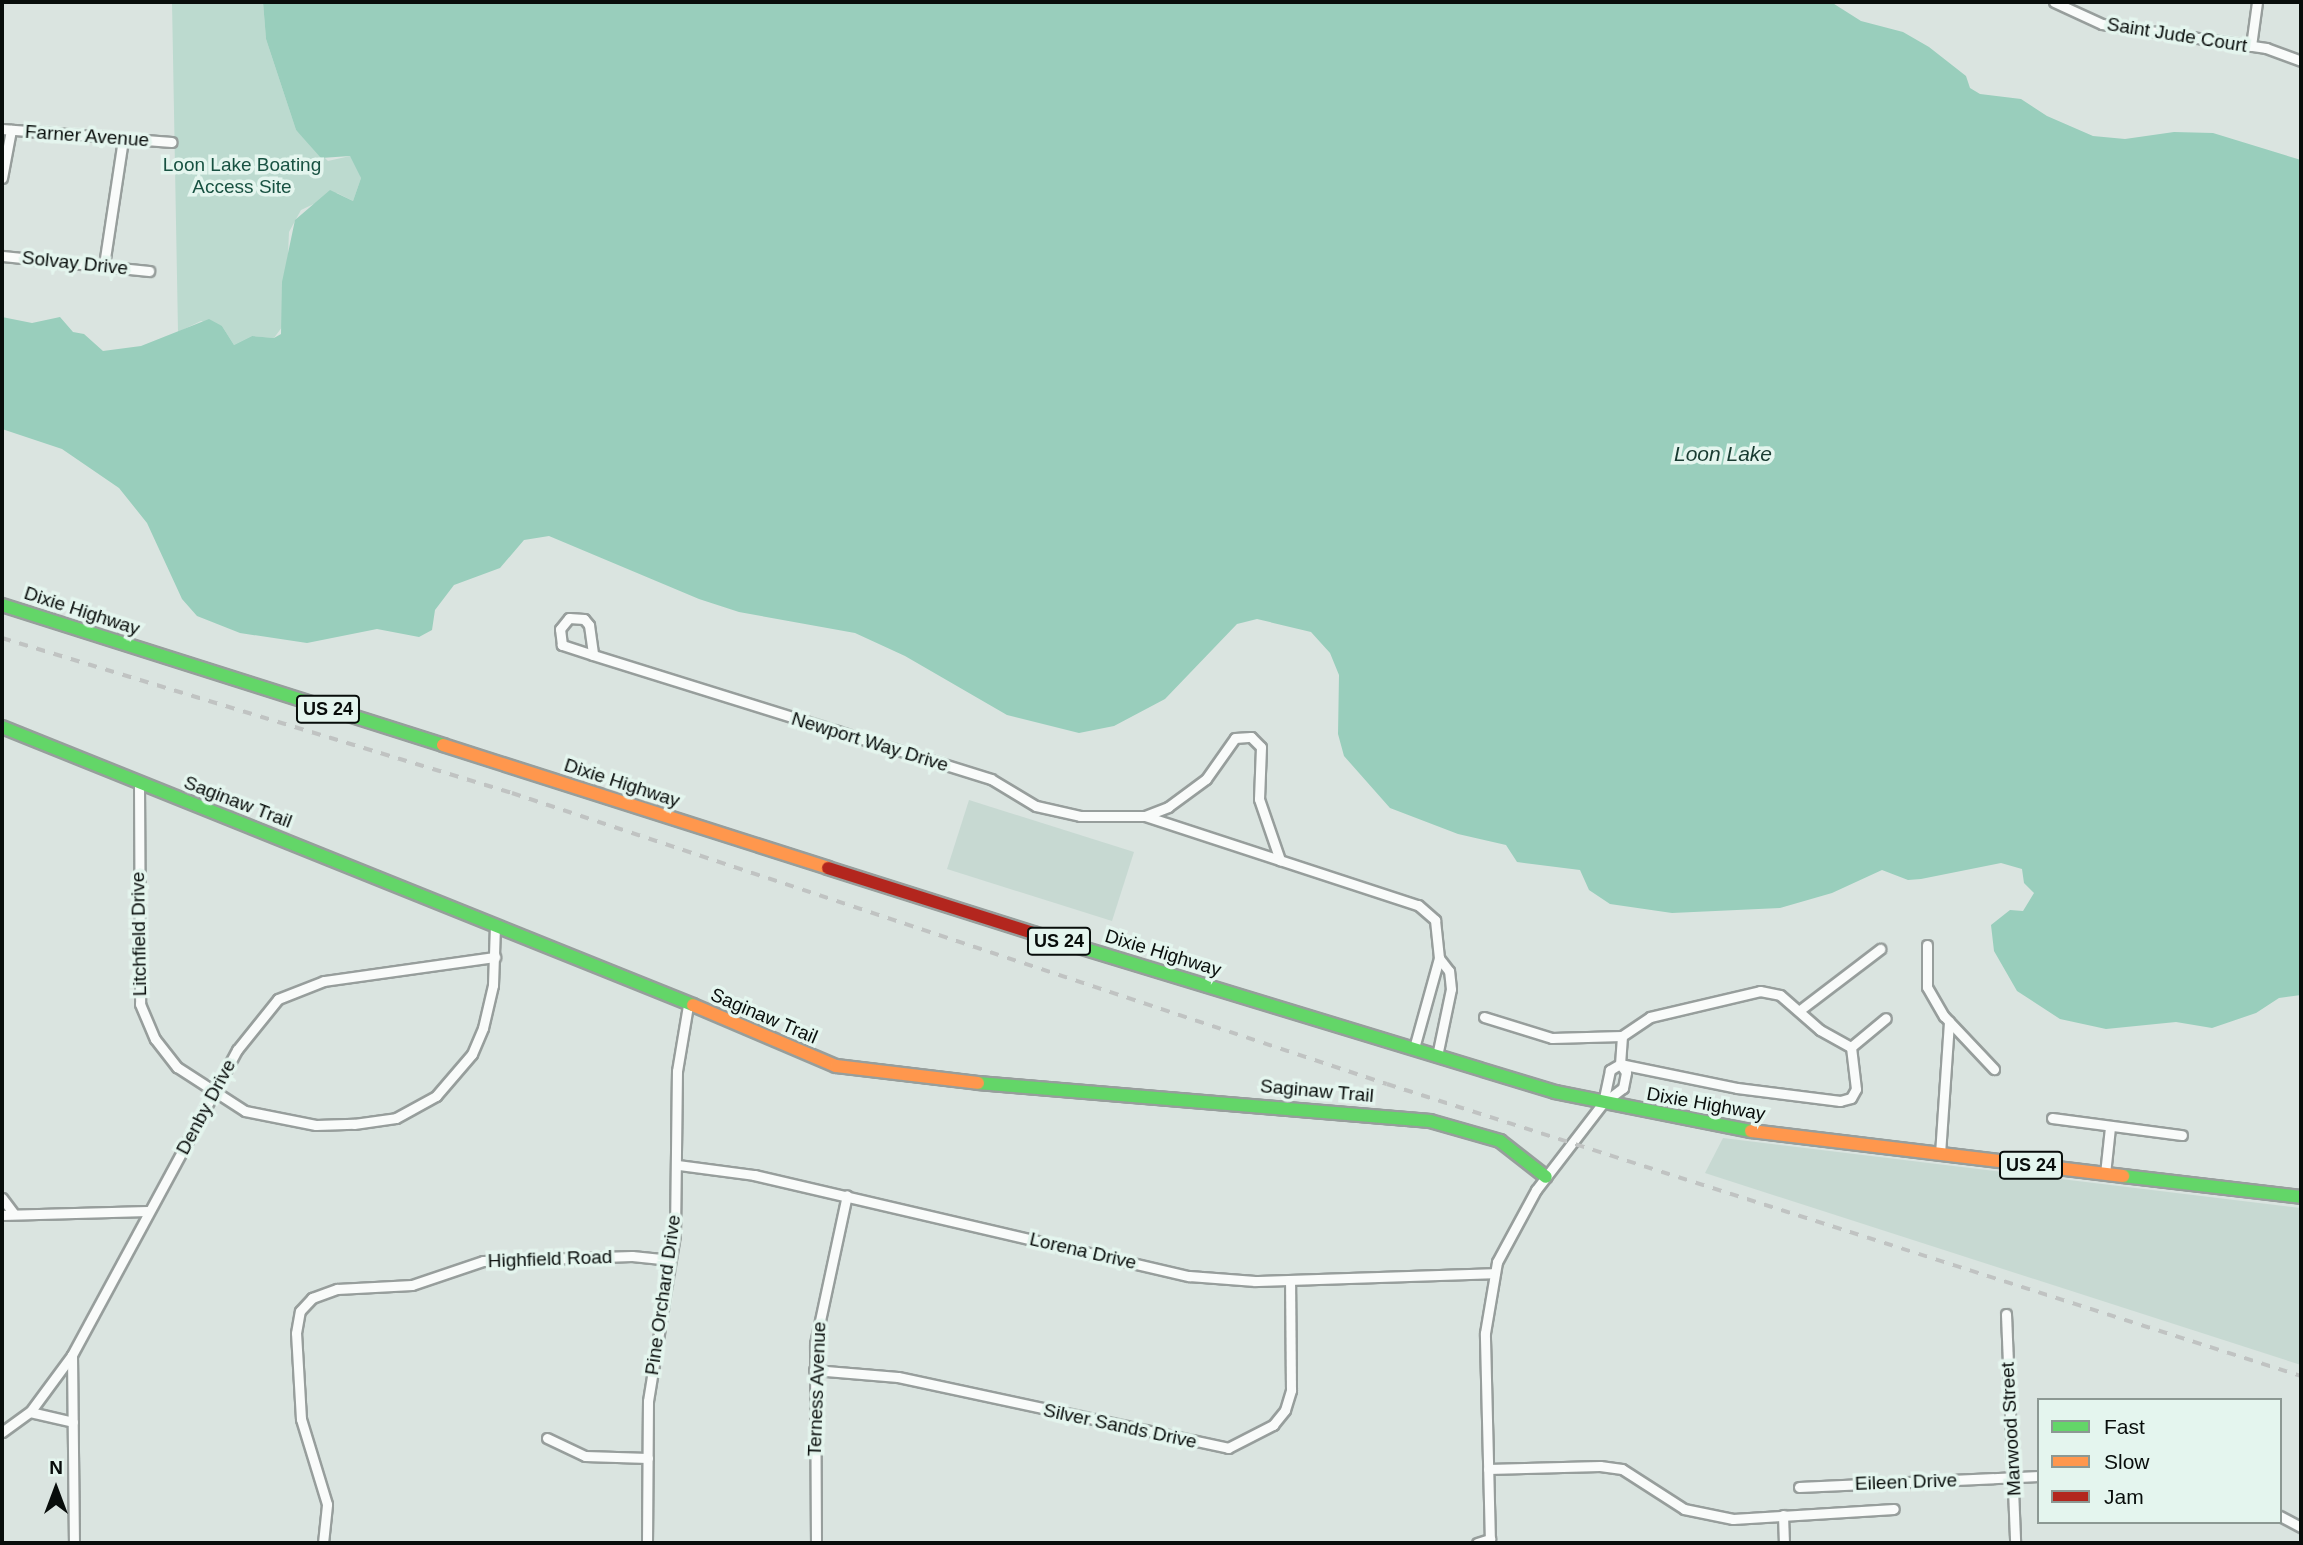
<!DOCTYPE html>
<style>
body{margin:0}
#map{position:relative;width:2303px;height:1545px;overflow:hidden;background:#dae4e0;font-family:Helvetica,sans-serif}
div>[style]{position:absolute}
.built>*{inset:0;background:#c7d9d2}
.green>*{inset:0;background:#bcdacf}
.water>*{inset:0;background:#99cebc}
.roads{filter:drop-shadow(2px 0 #979e9c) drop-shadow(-2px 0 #979e9c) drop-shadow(0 2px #979e9c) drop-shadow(0 -2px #979e9c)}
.street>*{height:9px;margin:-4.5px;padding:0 4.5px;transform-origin:4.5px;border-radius:4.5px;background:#f9fbfa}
.fast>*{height:12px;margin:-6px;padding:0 6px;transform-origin:6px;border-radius:6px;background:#63d668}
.slow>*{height:12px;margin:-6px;padding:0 6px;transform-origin:6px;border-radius:6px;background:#ff974d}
.jam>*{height:12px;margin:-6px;padding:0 6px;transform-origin:6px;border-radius:6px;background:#b3261e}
.rail>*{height:3.5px;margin-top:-1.75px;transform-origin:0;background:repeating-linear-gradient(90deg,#c0c3c2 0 9px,transparent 0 18px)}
span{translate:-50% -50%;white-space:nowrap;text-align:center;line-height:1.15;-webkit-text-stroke:7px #e4f5ee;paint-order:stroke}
.shield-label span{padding:2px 5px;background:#e4f5ee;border:2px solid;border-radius:5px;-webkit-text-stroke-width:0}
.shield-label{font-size:18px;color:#080d0b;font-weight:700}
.street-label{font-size:19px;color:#080d0b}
.park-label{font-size:19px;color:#185242}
.water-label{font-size:21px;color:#193b31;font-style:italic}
.frame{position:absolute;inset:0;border:4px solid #080d0b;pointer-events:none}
.legend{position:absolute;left:2037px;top:1398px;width:245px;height:126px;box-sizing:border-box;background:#e4f5ee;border:2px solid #8c9893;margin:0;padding:9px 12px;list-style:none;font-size:21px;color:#080d0b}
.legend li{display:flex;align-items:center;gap:14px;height:35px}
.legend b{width:35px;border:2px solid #8c9893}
.north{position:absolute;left:21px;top:1454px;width:70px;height:70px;-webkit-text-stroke:5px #e4f5ee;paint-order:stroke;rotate:0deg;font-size:19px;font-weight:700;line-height:28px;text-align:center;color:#080d0b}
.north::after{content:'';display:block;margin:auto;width:24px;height:32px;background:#080d0b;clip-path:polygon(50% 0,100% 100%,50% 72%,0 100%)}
</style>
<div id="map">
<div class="built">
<i style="clip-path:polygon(969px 800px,1134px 852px,1112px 921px,947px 869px)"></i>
<i style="clip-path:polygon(1723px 1138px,2301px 1208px,2301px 1365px,1705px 1173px)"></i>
</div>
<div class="green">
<i style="clip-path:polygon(172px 2px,263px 2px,266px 39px,296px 130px,328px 161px,350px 156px,357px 162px,361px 178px,353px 201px,337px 193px,301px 210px,289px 232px,285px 323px,274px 338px,252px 336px,234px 345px,222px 326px,201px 321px,178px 332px)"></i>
</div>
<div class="water">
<i style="clip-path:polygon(263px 2px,1831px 2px,1861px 21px,1903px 32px,1929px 47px,1966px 76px,1970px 88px,1980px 94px,2021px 99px,2047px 116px,2093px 136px,2125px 139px,2174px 132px,2213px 133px,2301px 160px,2301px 995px,2279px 998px,2256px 1013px,2212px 1028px,2176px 1022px,2106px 1029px,2060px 1019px,2017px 991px,1994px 951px,1991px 925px,2010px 910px,2023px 911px,2034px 893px,2024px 883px,2022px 869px,2001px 863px,1921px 879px,1908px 880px,1882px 870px,1832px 893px,1780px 908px,1672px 913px,1610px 904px,1589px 890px,1580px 870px,1517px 862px,1506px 845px,1458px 834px,1390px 808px,1344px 756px,1338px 734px,1339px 675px,1330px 653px,1311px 632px,1257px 619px,1237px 624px,1165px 699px,1114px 726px,1079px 733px,1007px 715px,905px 656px,855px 633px,739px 612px,699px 599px,549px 536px,524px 540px,500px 568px,454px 585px,435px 610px,432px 630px,419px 637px,377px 629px,307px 643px,240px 633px,197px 616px,182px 599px,147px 523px,119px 488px,62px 449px,2px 429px,2px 317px,32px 323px,60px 317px,73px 332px,84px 334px,103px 351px,141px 346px,209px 319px,222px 326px,234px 345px,252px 336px,274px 338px,281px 334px,282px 282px,295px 220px,330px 190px,353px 201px,361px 178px,350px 156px,321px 158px,296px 130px,266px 39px)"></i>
</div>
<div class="roads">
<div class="street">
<i style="left:2054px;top:2px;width:53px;rotate:24.6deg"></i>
<i style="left:2102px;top:24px;width:166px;rotate:8.3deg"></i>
<i style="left:2266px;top:48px;width:37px;rotate:20deg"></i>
<i style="left:2251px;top:46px;width:44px;rotate:-82.2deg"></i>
<i style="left:2px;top:129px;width:170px;rotate:4.4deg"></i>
<i style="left:2px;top:178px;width:49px;rotate:-79.4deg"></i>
<i style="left:2px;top:256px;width:148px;rotate:5.8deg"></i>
<i style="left:104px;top:265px;width:127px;rotate:-81.4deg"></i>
<i style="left:593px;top:655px;width:33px;rotate:-162deg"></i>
<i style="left:562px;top:645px;width:16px;rotate:-97deg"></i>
<i style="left:560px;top:629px;width:14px;rotate:-51deg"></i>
<i style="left:569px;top:618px;width:15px;rotate:4deg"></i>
<i style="left:584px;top:619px;width:8px;rotate:50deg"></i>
<i style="left:589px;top:625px;width:30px;rotate:82deg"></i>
<i style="left:593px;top:655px;width:417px;rotate:17.3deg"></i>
<i style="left:991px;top:779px;width:52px;rotate:31deg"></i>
<i style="left:1036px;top:806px;width:45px;rotate:12.8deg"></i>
<i style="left:1080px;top:816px;width:65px"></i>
<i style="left:1145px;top:816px;width:287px;rotate:18.1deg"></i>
<i style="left:1418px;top:905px;width:23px;rotate:41deg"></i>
<i style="left:1435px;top:920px;width:38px;rotate:84deg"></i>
<i style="left:1439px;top:958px;width:93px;rotate:105.5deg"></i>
<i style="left:139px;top:784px;width:220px;rotate:89.7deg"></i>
<i style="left:140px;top:1004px;width:38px;rotate:67deg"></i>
<i style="left:155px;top:1039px;width:36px;rotate:52deg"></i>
<i style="left:177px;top:1067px;width:81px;rotate:32.9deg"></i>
<i style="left:245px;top:1111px;width:72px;rotate:11.2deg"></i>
<i style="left:316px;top:1125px;width:38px;rotate:-2deg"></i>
<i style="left:354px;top:1124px;width:42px;rotate:-8.1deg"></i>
<i style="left:396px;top:1118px;width:46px;rotate:-28.8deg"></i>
<i style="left:436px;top:1096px;width:55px;rotate:-49.4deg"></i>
<i style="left:472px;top:1054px;width:28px;rotate:-67deg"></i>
<i style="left:483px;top:1028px;width:44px;rotate:-76.9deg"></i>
<i style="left:493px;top:985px;width:61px;rotate:-88.1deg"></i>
<i style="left:1145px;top:816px;width:25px;rotate:-21deg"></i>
<i style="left:1168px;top:807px;width:47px;rotate:-36.4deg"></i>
<i style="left:1206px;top:779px;width:50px;rotate:-54.7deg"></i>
<i style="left:1235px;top:738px;width:16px;rotate:-4deg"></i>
<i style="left:1251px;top:737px;width:14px;rotate:45deg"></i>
<i style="left:1261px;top:747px;width:52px;rotate:92.2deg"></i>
<i style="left:1259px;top:799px;width:65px;rotate:71deg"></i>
<i style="left:1927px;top:945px;width:42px;rotate:90deg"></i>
<i style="left:1927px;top:987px;width:34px;rotate:60deg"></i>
<i style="left:1944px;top:1016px;width:73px;rotate:46.7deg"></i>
<i style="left:1800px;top:1010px;width:101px;rotate:-37.3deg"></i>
<i style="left:1484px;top:1017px;width:71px;rotate:17.2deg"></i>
<i style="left:1552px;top:1038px;width:70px;rotate:-1.6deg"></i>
<i style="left:1622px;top:1036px;width:34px;rotate:-34deg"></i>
<i style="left:1650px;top:1017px;width:113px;rotate:-13.3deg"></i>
<i style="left:1760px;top:991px;width:20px;rotate:11deg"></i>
<i style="left:1780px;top:995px;width:53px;rotate:41.2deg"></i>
<i style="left:1820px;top:1030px;width:35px;rotate:29deg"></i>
<i style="left:1622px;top:1036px;width:28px;rotate:94deg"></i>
<i style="left:1620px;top:1064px;width:119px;rotate:11.6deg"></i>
<i style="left:1737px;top:1088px;width:104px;rotate:7.2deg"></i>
<i style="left:1840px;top:1101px;width:11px;rotate:-15deg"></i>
<i style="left:1851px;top:1098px;width:10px;rotate:-61deg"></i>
<i style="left:1856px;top:1089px;width:42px;rotate:-96.8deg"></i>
<i style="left:1851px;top:1047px;width:45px;rotate:-39.6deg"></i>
<i style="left:1437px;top:1056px;width:68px;rotate:-78.2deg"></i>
<i style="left:1451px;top:989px;width:18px;rotate:-96deg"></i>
<i style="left:1449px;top:971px;width:16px;rotate:-128deg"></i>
<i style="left:2052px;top:1118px;width:131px;rotate:7.5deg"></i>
<i style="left:1940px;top:1154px;width:133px;rotate:-86.1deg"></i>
<i style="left:678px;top:1165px;width:77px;rotate:7.5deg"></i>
<i style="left:754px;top:1175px;width:447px;rotate:13.1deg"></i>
<i style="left:1189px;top:1276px;width:66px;rotate:4.3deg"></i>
<i style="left:1255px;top:1281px;width:240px;rotate:-1.9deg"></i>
<i style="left:2105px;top:1174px;width:47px;rotate:-83.9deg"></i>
<i style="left:2px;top:1198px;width:20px;rotate:53deg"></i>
<i style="left:2px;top:1215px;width:146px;rotate:-1.6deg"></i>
<i style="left:2006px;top:1314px;width:229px;rotate:87.7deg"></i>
<i style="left:72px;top:1355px;width:188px;rotate:89.4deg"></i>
<i style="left:814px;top:1370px;width:84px;rotate:4.8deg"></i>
<i style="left:898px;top:1377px;width:338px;rotate:12.1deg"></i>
<i style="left:1228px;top:1448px;width:51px;rotate:-27.1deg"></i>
<i style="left:1273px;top:1425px;width:19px;rotate:-51deg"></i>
<i style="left:1285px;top:1410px;width:21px;rotate:-73deg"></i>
<i style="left:1291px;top:1390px;width:110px;rotate:-90.5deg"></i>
<i style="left:30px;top:1412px;width:44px;rotate:13.1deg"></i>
<i style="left:2px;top:1432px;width:34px;rotate:-36deg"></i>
<i style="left:30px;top:1412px;width:71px;rotate:-53.6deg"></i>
<i style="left:72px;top:1355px;width:347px;rotate:-61.6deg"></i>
<i style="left:237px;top:1050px;width:65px;rotate:-51.2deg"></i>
<i style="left:278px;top:999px;width:49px;rotate:-21.4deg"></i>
<i style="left:324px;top:981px;width:173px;rotate:-8deg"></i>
<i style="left:547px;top:1438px;width:42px;rotate:25.3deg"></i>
<i style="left:585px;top:1456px;width:63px;rotate:1.8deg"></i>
<i style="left:1488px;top:1469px;width:112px;rotate:-1.5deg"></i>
<i style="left:1600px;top:1466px;width:22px;rotate:8deg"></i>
<i style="left:1622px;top:1469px;width:74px;rotate:32.8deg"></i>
<i style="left:1684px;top:1509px;width:50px;rotate:11.5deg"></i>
<i style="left:1733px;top:1519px;width:161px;rotate:-3.6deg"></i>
<i style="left:1799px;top:1487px;width:240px;rotate:-2.6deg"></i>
<i style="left:1783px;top:1515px;width:28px;rotate:88deg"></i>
<i style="left:2280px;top:1516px;width:24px;rotate:28deg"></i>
<i style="left:323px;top:1543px;width:39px;rotate:-84deg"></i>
<i style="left:327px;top:1504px;width:89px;rotate:-107deg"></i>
<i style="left:301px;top:1419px;width:86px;rotate:-93.3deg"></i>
<i style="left:296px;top:1333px;width:22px;rotate:-80deg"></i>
<i style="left:300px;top:1311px;width:18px;rotate:-47deg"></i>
<i style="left:312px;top:1298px;width:27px;rotate:-20deg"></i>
<i style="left:337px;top:1289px;width:75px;rotate:-3.1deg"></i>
<i style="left:412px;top:1285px;width:75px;rotate:-18.7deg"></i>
<i style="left:483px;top:1261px;width:149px;rotate:-1.9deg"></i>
<i style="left:632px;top:1256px;width:39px;rotate:6deg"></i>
<i style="left:647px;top:1543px;width:142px;rotate:-89.6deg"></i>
<i style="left:648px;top:1401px;width:169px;rotate:-80.8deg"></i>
<i style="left:675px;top:1234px;width:163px;rotate:-89.3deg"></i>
<i style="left:677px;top:1071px;width:67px;rotate:-80.5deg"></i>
<i style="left:816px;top:1543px;width:199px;rotate:-90.3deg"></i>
<i style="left:815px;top:1344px;width:152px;rotate:-77.9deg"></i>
<i style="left:1477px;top:1543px;width:14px;rotate:-17deg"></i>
<i style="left:1490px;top:1543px;width:210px;rotate:-91.4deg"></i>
<i style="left:1485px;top:1333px;width:72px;rotate:-80.4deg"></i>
<i style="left:1497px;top:1262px;width:82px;rotate:-61.6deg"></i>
<i style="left:1536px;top:1190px;width:110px;rotate:-52.4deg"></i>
<i style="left:1603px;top:1103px;width:25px;rotate:-37deg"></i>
<i style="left:1623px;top:1088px;width:16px;rotate:-79deg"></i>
<i style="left:1626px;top:1072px;width:10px;rotate:-127deg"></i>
<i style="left:1620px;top:1064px;width:12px;rotate:149deg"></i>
<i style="left:1610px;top:1070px;width:34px;rotate:102deg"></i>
</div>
<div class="fast">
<i style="left:2px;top:605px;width:463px;rotate:17.6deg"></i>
<i style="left:2px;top:727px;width:745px;rotate:21.92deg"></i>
<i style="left:1033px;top:933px;width:546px;rotate:16.94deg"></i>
<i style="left:1555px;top:1092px;width:200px;rotate:11.3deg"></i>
<i style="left:978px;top:1083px;width:454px;rotate:4.8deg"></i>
<i style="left:1430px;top:1121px;width:73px;rotate:15.9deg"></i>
<i style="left:1500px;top:1141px;width:58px;rotate:38deg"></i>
<i style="left:2123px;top:1176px;width:179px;rotate:6.7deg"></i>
</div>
<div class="slow">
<i style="left:443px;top:745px;width:404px;rotate:17.7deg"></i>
<i style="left:693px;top:1005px;width:155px;rotate:23.1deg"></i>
<i style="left:836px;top:1066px;width:143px;rotate:6.8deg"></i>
<i style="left:1751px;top:1131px;width:375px;rotate:6.9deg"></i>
</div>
<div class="jam">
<i style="left:828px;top:868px;width:215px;rotate:17.6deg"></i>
</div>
</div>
<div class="rail">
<i style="left:2px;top:638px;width:533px;rotate:16.91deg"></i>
<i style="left:512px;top:793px;width:922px;rotate:18.4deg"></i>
<i style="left:1387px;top:1084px;width:960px;rotate:17.72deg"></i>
</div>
<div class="shield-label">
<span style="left:328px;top:709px">US 24</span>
<span style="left:1059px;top:941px">US 24</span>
<span style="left:2031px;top:1165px">US 24</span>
</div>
<div class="street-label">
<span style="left:2177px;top:35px;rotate:9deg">Saint Jude Court</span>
<span style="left:87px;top:136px;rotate:4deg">Farner Avenue</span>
<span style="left:75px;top:263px;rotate:6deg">Solvay Drive</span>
<span style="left:82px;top:611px;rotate:18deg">Dixie Highway</span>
<span style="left:870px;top:742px;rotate:17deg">Newport Way Drive</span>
<span style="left:622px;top:783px;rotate:18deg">Dixie Highway</span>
<span style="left:238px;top:802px;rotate:21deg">Saginaw Trail</span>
<span style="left:139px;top:934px;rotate:-91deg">Litchfield Drive</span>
<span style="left:1163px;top:953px;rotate:17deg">Dixie Highway</span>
<span style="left:764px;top:1016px;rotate:23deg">Saginaw Trail</span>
<span style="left:1317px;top:1091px;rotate:5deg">Saginaw Trail</span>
<span style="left:1706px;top:1104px;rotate:10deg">Dixie Highway</span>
<span style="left:206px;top:1107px;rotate:-62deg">Denby Drive</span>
<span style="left:1083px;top:1251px;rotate:13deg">Lorena Drive</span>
<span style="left:550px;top:1259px;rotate:-2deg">Highfield Road</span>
<span style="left:663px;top:1295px;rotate:-82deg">Pine Orchard Drive</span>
<span style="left:817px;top:1389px;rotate:-88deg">Terness Avenue</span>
<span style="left:1120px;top:1426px;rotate:12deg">Silver Sands Drive</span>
<span style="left:2011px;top:1429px;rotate:-93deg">Marwood Street</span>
<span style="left:1906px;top:1482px;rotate:-2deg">Eileen Drive</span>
</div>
<div class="park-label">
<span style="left:242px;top:176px">Loon Lake Boating<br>Access Site</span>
</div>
<div class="water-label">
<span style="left:1723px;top:454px">Loon Lake</span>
</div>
<div class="frame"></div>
<ul class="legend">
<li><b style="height:9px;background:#63d668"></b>Fast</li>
<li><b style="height:9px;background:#ff974d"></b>Slow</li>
<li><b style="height:9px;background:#b3261e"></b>Jam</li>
</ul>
<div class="north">N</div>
</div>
